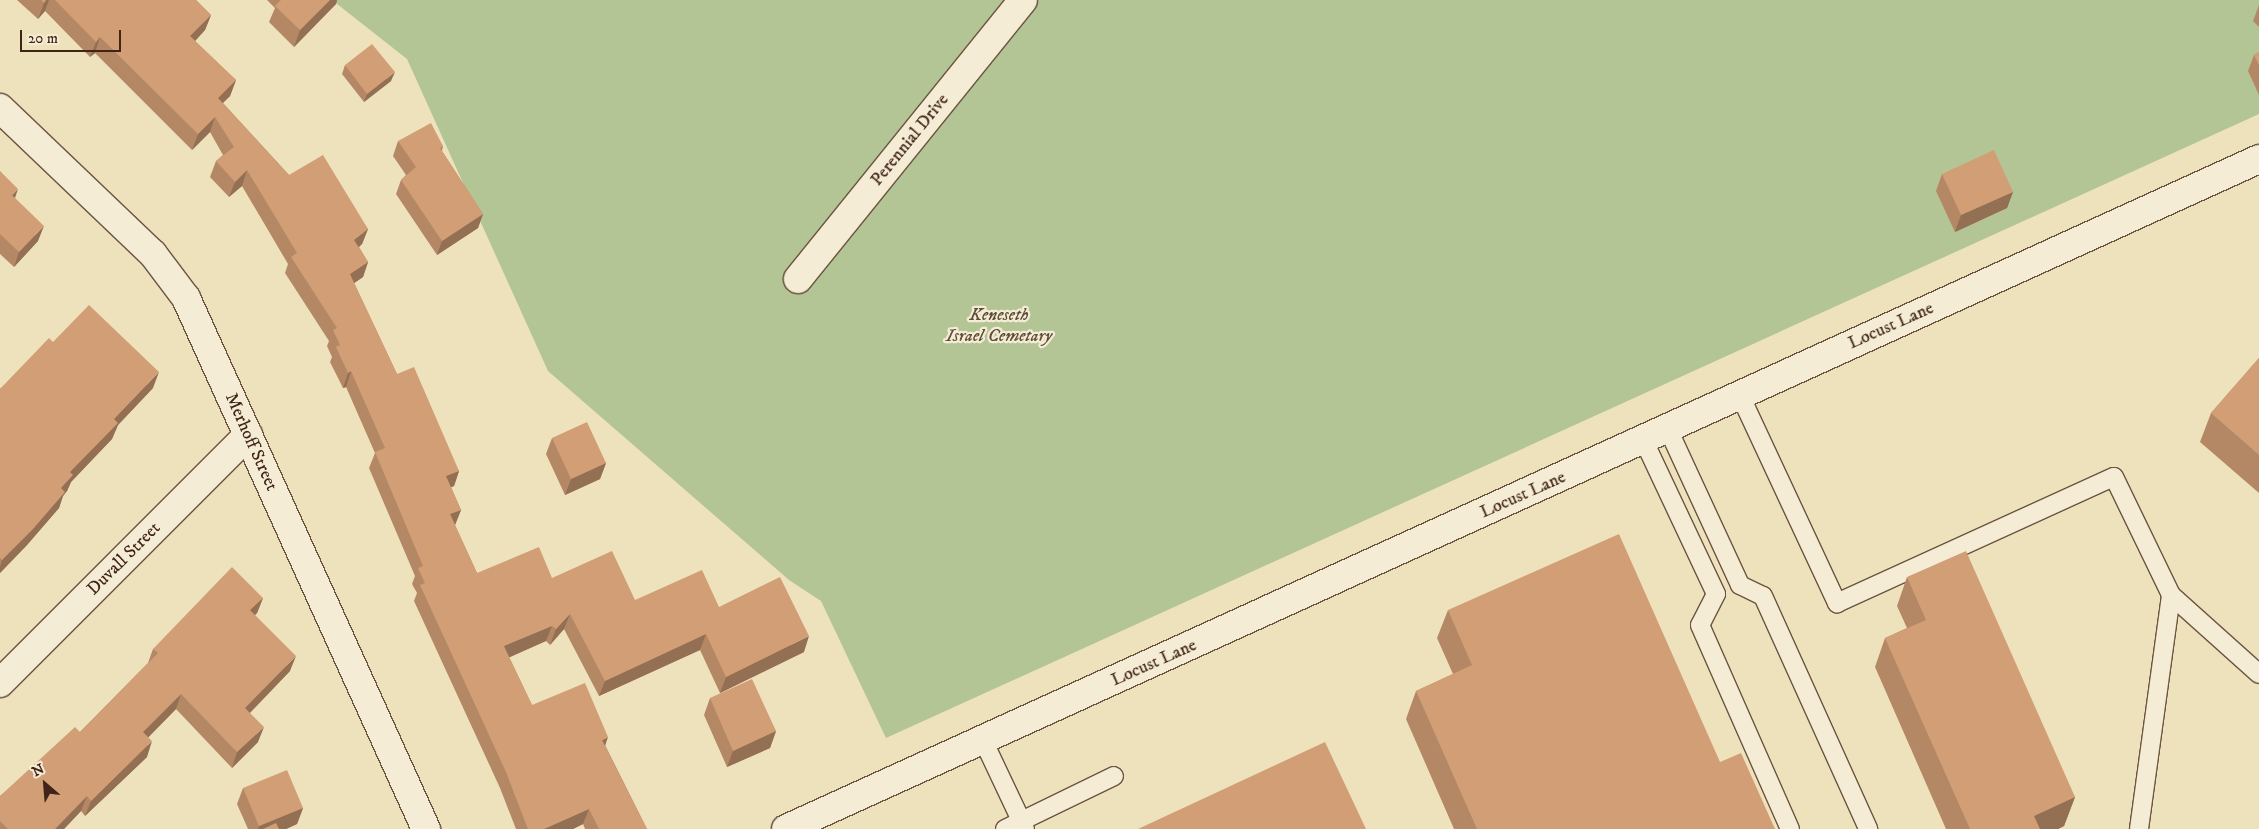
<!DOCTYPE html>
<style>
body{margin:0}
#map{position:relative;width:2259px;height:829px;overflow:hidden;background:#eee2bd;font-family:"IM FELL DW Pica",serif}
div>[style]{position:absolute}
.green>*{inset:0;background:#b3c495}
.roads{filter:drop-shadow(1px 0 #6c5441) drop-shadow(-1px 0 #6c5441) drop-shadow(0 1px #6c5441) drop-shadow(0 -1px #6c5441)}
.lane>*{height:18px;margin:-9px;padding:0 9px;transform-origin:9px;border-radius:9px;background:#f4ecd4}
.street>*{height:28px;margin:-14px;padding:0 14px;transform-origin:14px;border-radius:14px;background:#f4ecd4}
.wall>*{inset:0;background:#b58865}
.shaded-wall>*{inset:0;background:#936f53}
.building>*{inset:0;background:#d29e76}
span{translate:-50% -50%;white-space:nowrap;text-align:center;line-height:1.15;-webkit-text-stroke:4.5px #f4ecd4;paint-order:stroke}
.street-label{font-size:18px;color:#412418}
.park-label{font-size:18px;color:#5e4c37;font-style:italic}
.north{position:absolute;left:20px;top:759px;width:50px;height:50px;-webkit-text-stroke:4px #f4ecd4;paint-order:stroke;rotate:333deg;font-size:14px;font-weight:700;line-height:20px;text-align:center;color:#412418}
.north::after{content:'';display:block;margin:auto;width:18px;height:22px;background:#412418;clip-path:polygon(50% 0,100% 100%,50% 72%,0 100%)}
.scale{position:absolute;left:20px;top:30px;width:101px;height:22px;box-sizing:border-box;border:2px solid #412418;border-top:0;padding-left:6px;font-size:15px;line-height:18px;white-space:nowrap;color:#412418;-webkit-text-stroke:4px #f4ecd4;paint-order:stroke}
</style>
<div id="map">
<div class="green">
<i style="clip-path:polygon(332px 0,2259px 0,2259px 114px,886px 738px,821px 601px,789px 580px,548px 371px,407px 59px)"></i>
</div>
<div class="roads">
<div class="lane">
<i style="left:1740px;top:395px;width:230px;rotate:65deg"></i>
<i style="left:1837px;top:603px;width:304px;rotate:-24.5deg"></i>
<i style="left:2114px;top:477px;width:131px;rotate:64.2deg"></i>
<i style="left:2171px;top:595px;width:118px;rotate:41.9deg"></i>
<i style="left:1668px;top:429px;width:172px;rotate:65.2deg"></i>
<i style="left:1740px;top:585px;width:25px;rotate:26deg"></i>
<i style="left:1763px;top:596px;width:256px;rotate:65.7deg"></i>
<i style="left:1644px;top:441px;width:169px;rotate:64.8deg"></i>
<i style="left:1716px;top:594px;width:35px;rotate:117deg"></i>
<i style="left:1700px;top:625px;width:223px;rotate:66.2deg"></i>
<i style="left:983px;top:740px;width:98px;rotate:64.7deg"></i>
<i style="left:1005px;top:829px;width:121px;rotate:-25.9deg"></i>
<i style="left:2139px;top:829px;width:236px;rotate:-82.2deg"></i>
</div>
<div class="street">
<i style="left:0;top:108px;width:211px;rotate:43.7deg"></i>
<i style="left:153px;top:254px;width:55px;rotate:53.1deg"></i>
<i style="left:186px;top:298px;width:583px;rotate:65.68deg"></i>
<i style="left:798px;top:279px;width:358px;rotate:-51.1deg"></i>
<i style="left:0;top:683px;width:351px;rotate:-45deg"></i>
<i style="left:786px;top:829px;width:1618px;rotate:-24.46deg"></i>
</div>
</div>
<div class="wall">
<i style="clip-path:polygon(17px 0,196px 0,211px 15px,205px 30px,195px 41px,236px 80px,230px 96px,223px 103px,289px 175px,368px 229px,362px 244px,359px 247px,368px 262px,363px 277px,354px 283px,397px 374px,459px 471px,454px 486px,451px 487px,461px 510px,455px 525px,477px 573px,552px 578px,635px 600px,719px 607px,804px 652px,720px 693px,700px 650px,599px 696px,564px 629px,550px 645px,546px 641px,509px 657px,532px 705px,605px 745px,647px 829px,585px 829px,583px 824px,573px 829px,516px 829px,500px 788px,414px 601px,417px 593px,412px 584px,415px 576px,369px 468px,375px 453px,346px 387px,343px 388px,330px 362px,332px 357px,327px 346px,329px 341px,285px 273px,288px 264px,242px 186px,229px 197px,210px 177px,216px 161px,223px 155px,210px 132px,192px 150px,95px 53px,90px 57px,45px 11px,38px 19px)"></i>
<i style="clip-path:polygon(267px 0,337px 0,336px 4px,294px 47px,269px 22px,275px 8px)"></i>
<i style="clip-path:polygon(2259px 5px,2259px 27px,2253px 21px)"></i>
<i style="clip-path:polygon(2259px 52px,2259px 95px,2248px 71px,2254px 55px)"></i>
<i style="clip-path:polygon(345px 65px,391px 81px,364px 102px,342px 74px)"></i>
<i style="clip-path:polygon(398px 141px,443px 146px,442px 151px,483px 214px,478px 228px,437px 255px,396px 194px,401px 180px,406px 175px,393px 156px)"></i>
<i style="clip-path:polygon(0 171px,38px 241px,14px 267px,0 254px)"></i>
<i style="clip-path:polygon(1942px 174px,2013px 192px,2007px 208px,1955px 232px,1936px 191px)"></i>
<i style="clip-path:polygon(53px 342px,153px 388px,118px 425px,112px 439px,71px 482px,67px 491px,63px 496px,59px 508px,27px 545px,0 573px,0 389px)"></i>
<i style="clip-path:polygon(2259px 358px,2259px 493px,2200px 442px,2211px 413px)"></i>
<i style="clip-path:polygon(552px 438px,606px 463px,600px 479px,565px 495px,546px 454px)"></i>
<i style="clip-path:polygon(1907px 577px,2075px 797px,2064px 826px,2058px 829px,1946px 829px,1875px 667px,1885px 638px,1907px 628px,1897px 606px)"></i>
<i style="clip-path:polygon(263px 598px,257px 613px,255px 615px,290px 671px,250px 713px,258px 742px,232px 768px,176px 709px,148px 737px,147px 757px,85px 816px,81px 811px,64px 829px,0 829px,0 796px,80px 732px,148px 663px,153px 649px)"></i>
<i style="clip-path:polygon(1448px 610px,1720px 762px,1775px 829px,1454px 829px,1406px 719px,1416px 691px,1453px 674px,1437px 638px)"></i>
<i style="clip-path:polygon(710px 698px,776px 731px,770px 748px,727px 767px,704px 715px)"></i>
<i style="clip-path:polygon(243px 788px,303px 808px,297px 824px,286px 829px,248px 829px,237px 804px)"></i>
</div>
<div class="shaded-wall">
<i style="clip-path:polygon(46px 0,49px 0,45px 11px,38px 19px,44px 3px)"></i>
<i style="clip-path:polygon(330px 0,337px 0,336px 4px,294px 47px,300px 30px)"></i>
<i style="clip-path:polygon(211px 15px,205px 30px,185px 52px,190px 36px)"></i>
<i style="clip-path:polygon(100px 37px,95px 53px,90px 57px,96px 42px)"></i>
<i style="clip-path:polygon(395px 72px,391px 81px,364px 102px,367px 94px)"></i>
<i style="clip-path:polygon(236px 80px,230px 96px,212px 113px,218px 98px)"></i>
<i style="clip-path:polygon(215px 117px,210px 132px,192px 150px,198px 134px)"></i>
<i style="clip-path:polygon(247px 170px,242px 186px,229px 197px,235px 182px)"></i>
<i style="clip-path:polygon(18px 189px,13px 204px,12px 195px)"></i>
<i style="clip-path:polygon(2013px 192px,2007px 208px,1955px 232px,1961px 215px)"></i>
<i style="clip-path:polygon(483px 214px,478px 228px,437px 255px,442px 241px)"></i>
<i style="clip-path:polygon(44px 226px,38px 241px,14px 267px,19px 252px)"></i>
<i style="clip-path:polygon(368px 229px,362px 244px,348px 256px,354px 240px)"></i>
<i style="clip-path:polygon(368px 262px,363px 277px,344px 290px,350px 274px)"></i>
<i style="clip-path:polygon(351px 371px,346px 387px,343px 388px,348px 373px)"></i>
<i style="clip-path:polygon(159px 372px,153px 388px,118px 425px,112px 439px,71px 482px,67px 491px,63px 496px,59px 508px,27px 545px,0 573px,0 567px,2px 560px,61px 488px,70px 472px,114px 419px)"></i>
<i style="clip-path:polygon(606px 463px,600px 479px,565px 495px,571px 479px)"></i>
<i style="clip-path:polygon(459px 471px,454px 486px,440px 492px,446px 476px)"></i>
<i style="clip-path:polygon(461px 510px,455px 525px,450px 514px)"></i>
<i style="clip-path:polygon(263px 598px,257px 613px,244px 625px,250px 610px)"></i>
<i style="clip-path:polygon(570px 614px,564px 629px,550px 645px,556px 629px)"></i>
<i style="clip-path:polygon(552px 626px,546px 641px,499px 662px,504px 646px)"></i>
<i style="clip-path:polygon(706px 634px,700px 650px,599px 696px,605px 681px)"></i>
<i style="clip-path:polygon(809px 636px,804px 652px,720px 693px,726px 677px)"></i>
<i style="clip-path:polygon(296px 656px,290px 671px,240px 723px,245px 708px)"></i>
<i style="clip-path:polygon(181px 694px,176px 709px,138px 748px,143px 732px)"></i>
<i style="clip-path:polygon(264px 727px,258px 742px,232px 768px,237px 752px)"></i>
<i style="clip-path:polygon(776px 731px,770px 748px,727px 767px,733px 751px)"></i>
<i style="clip-path:polygon(608px 737px,603px 752px,602px 740px)"></i>
<i style="clip-path:polygon(152px 741px,147px 757px,85px 816px,91px 801px)"></i>
<i style="clip-path:polygon(87px 796px,81px 811px,64px 829px,55px 829px)"></i>
<i style="clip-path:polygon(2075px 797px,2064px 826px,2058px 829px,2029px 829px,2034px 816px)"></i>
<i style="clip-path:polygon(303px 808px,297px 824px,286px 829px,258px 829px,259px 826px)"></i>
<i style="clip-path:polygon(589px 809px,583px 824px,573px 829px,544px 829px)"></i>
</div>
<div class="building">
<i style="clip-path:polygon(41px 0,46px 0,44px 3px)"></i>
<i style="clip-path:polygon(55px 0,196px 0,211px 15px,190px 36px,236px 80px,218px 98px,289px 175px,323px 155px,368px 229px,354px 240px,368px 262px,350px 274px,397px 374px,414px 367px,459px 471px,446px 476px,461px 510px,450px 514px,477px 573px,539px 547px,552px 578px,612px 551px,635px 600px,702px 570px,719px 607px,780px 577px,809px 636px,726px 677px,706px 634px,605px 681px,570px 614px,556px 629px,552px 626px,504px 646px,532px 705px,585px 683px,608px 737px,602px 740px,647px 829px,599px 829px,589px 809px,544px 829px,528px 829px,506px 772px,420px 585px,425px 583px,418px 568px,423px 566px,375px 452px,385px 448px,351px 371px,348px 373px,336px 347px,340px 345px,333px 330px,337px 328px,291px 257px,297px 253px,247px 170px,235px 182px,216px 161px,234px 147px,215px 117px,198px 134px,100px 37px,96px 42px)"></i>
<i style="clip-path:polygon(281px 0,330px 0,300px 30px,275px 6px)"></i>
<i style="clip-path:polygon(372px 44px,395px 72px,367px 94px,345px 65px)"></i>
<i style="clip-path:polygon(2259px 52px,2259px 65px,2254px 55px)"></i>
<i style="clip-path:polygon(431px 123px,443px 146px,440px 148px,483px 214px,442px 241px,401px 180px,416px 167px,398px 141px)"></i>
<i style="clip-path:polygon(1994px 150px,2013px 192px,1961px 215px,1942px 174px)"></i>
<i style="clip-path:polygon(0 171px,18px 189px,12px 195px,44px 226px,19px 252px,0 234px)"></i>
<i style="clip-path:polygon(89px 305px,159px 372px,114px 419px,118px 423px,70px 472px,73px 475px,61px 488px,65px 492px,33px 529px,2px 560px,0 558px,0 389px,49px 338px,53px 342px)"></i>
<i style="clip-path:polygon(2259px 358px,2259px 455px,2211px 413px)"></i>
<i style="clip-path:polygon(587px 422px,606px 463px,571px 479px,552px 438px)"></i>
<i style="clip-path:polygon(1619px 534px,1720px 762px,1741px 753px,1775px 829px,1477px 829px,1416px 691px,1472px 665px,1448px 610px)"></i>
<i style="clip-path:polygon(1966px 551px,2075px 797px,2034px 816px,2040px 829px,1970px 829px,1885px 638px,1926px 620px,1907px 577px)"></i>
<i style="clip-path:polygon(232px 567px,263px 598px,250px 610px,296px 656px,245px 708px,264px 727px,237px 752px,181px 694px,143px 732px,152px 741px,91px 801px,87px 796px,55px 829px,8px 829px,0 821px,0 796px,75px 727px,80px 732px,158px 653px,153px 649px)"></i>
<i style="clip-path:polygon(752px 679px,776px 731px,733px 751px,710px 698px)"></i>
<i style="clip-path:polygon(1325px 742px,1366px 829px,1138px 829px)"></i>
<i style="clip-path:polygon(287px 770px,303px 808px,259px 826px,243px 788px)"></i>
<i style="clip-path:polygon(276px 823px,279px 829px,263px 829px)"></i>
</div>
<div class="street-label">
<span style="left:910px;top:140px;rotate:-51deg">Perennial Drive</span>
<span style="left:1891px;top:326px;rotate:-24deg">Locust Lane</span>
<span style="left:251px;top:442px;rotate:66deg">Merhoff Street</span>
<span style="left:1523px;top:495px;rotate:-24deg">Locust Lane</span>
<span style="left:124px;top:559px;rotate:-45deg">Duvall Street</span>
<span style="left:1154px;top:663px;rotate:-24deg">Locust Lane</span>
</div>
<div class="park-label">
<span style="left:999px;top:326px">Keneseth<br>Israel Cemetary</span>
</div>
<div class="north">N</div>
<div class="scale">20 m</div>
</div>
